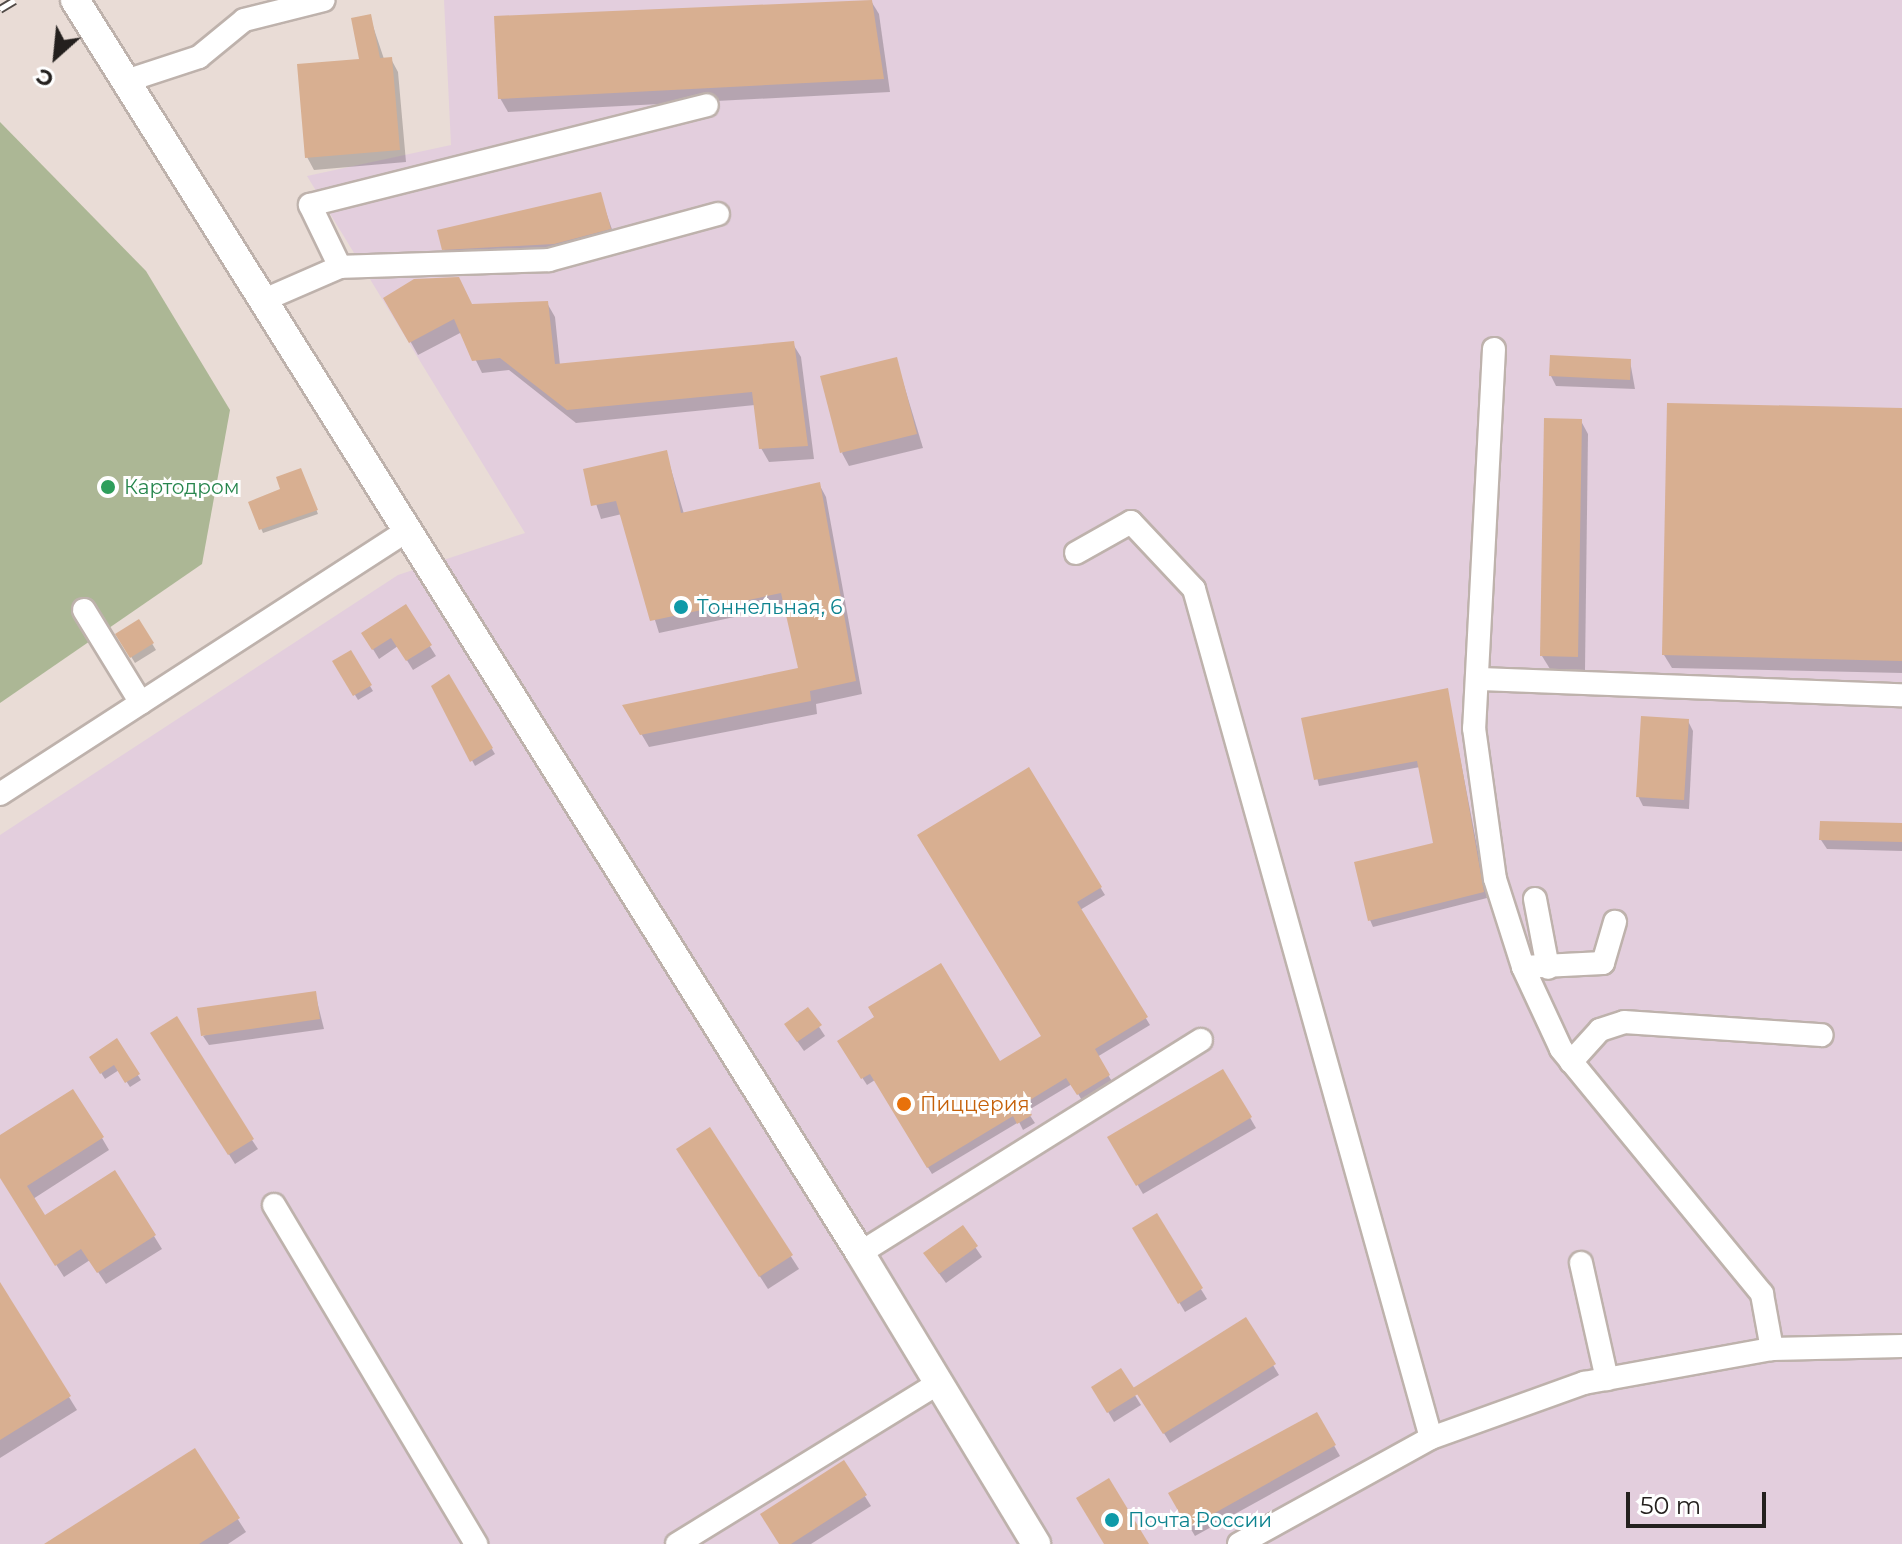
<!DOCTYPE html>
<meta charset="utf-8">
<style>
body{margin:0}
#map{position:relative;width:1902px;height:1544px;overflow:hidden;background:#e9dcd6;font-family:Montserrat,sans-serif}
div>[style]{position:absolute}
.industrial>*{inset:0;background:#e3cedd}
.green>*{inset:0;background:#acb795}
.shadow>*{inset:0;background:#0003}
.building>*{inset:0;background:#d8af91}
.roads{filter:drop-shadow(2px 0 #beb2ac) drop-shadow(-2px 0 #beb2ac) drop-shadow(0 2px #beb2ac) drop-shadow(0 -2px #beb2ac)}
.minor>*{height:22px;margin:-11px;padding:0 11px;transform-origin:11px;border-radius:11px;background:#fff}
.major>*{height:28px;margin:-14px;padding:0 14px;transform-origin:14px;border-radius:14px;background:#fff}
.rail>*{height:9px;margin-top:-4.5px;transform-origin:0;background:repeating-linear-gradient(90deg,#fff 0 18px,#504a47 0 36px);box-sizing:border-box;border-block:2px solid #504a47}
.dots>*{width:22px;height:22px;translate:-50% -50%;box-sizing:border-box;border:4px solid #fff;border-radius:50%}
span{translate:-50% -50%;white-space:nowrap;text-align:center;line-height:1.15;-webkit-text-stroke:6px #fff;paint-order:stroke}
.leisure-label{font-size:20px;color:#27864d}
.left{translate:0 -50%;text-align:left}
.culture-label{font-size:20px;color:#0d838f}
.food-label{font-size:20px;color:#c56008}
.north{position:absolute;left:16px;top:16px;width:80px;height:80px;-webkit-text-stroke:6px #fff;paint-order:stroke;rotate:207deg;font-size:22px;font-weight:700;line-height:32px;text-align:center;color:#24201e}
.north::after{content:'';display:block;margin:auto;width:28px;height:36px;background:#24201e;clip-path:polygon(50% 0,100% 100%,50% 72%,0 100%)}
.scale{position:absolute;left:1626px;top:1492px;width:140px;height:36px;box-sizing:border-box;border:4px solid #24201e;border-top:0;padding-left:10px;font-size:24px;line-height:28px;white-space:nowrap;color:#24201e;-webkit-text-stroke:6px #fff;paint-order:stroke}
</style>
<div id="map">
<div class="industrial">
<i style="clip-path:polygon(444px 0,1902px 0,1902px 1544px,0 1544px,0 835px,398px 575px,525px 533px,307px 176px,451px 145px)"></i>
</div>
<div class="green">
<i style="clip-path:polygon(0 122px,146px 271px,230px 410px,202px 564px,0 703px)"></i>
</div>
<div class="shadow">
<i style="clip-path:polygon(871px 1px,879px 14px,890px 92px,508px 112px,500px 98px)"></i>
<i style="clip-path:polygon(370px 17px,384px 59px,391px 59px,398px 72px,406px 162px,314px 170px,307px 157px,362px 61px)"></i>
<i style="clip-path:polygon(600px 195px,615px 238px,560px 253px,449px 259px,444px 249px)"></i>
<i style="clip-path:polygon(386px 298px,472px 306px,547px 303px,555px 317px,560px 365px,793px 344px,801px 357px,814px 459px,769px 462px,761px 448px,755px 405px,576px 423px,509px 370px,482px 373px,462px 332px,418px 355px)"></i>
<i style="clip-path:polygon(896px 359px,923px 448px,849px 466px,842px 453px)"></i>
<i style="clip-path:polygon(1630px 361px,1635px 389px,1556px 386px,1551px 376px)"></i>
<i style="clip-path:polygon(1902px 409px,1902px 673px,1672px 668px,1664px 655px)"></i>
<i style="clip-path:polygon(1581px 421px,1588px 434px,1585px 670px,1550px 669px,1542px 656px)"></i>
<i style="clip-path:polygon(666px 452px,684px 514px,819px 484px,826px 497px,862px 694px,816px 704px,817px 714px,649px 747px,625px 706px,800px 670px,786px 606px,659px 633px,622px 514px,601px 519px,585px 470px)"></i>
<i style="clip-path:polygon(302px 473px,318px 514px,263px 533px,251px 503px,283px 490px)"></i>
<i style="clip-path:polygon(405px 607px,436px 656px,413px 670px,398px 646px,379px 659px,363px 633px)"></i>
<i style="clip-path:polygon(139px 622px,156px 650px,135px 663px,118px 635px)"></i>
<i style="clip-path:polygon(350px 653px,373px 691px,358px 700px,335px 661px)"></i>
<i style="clip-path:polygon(448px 677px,495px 754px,475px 766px,433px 686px)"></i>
<i style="clip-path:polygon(1447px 690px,1487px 898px,1373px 927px,1370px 920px,1435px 845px,1420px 767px,1319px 786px,1304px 720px)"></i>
<i style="clip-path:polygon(1688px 721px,1693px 731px,1689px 809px,1643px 806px,1638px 796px)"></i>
<i style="clip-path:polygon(1028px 770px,1105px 895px,1080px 910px,1150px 1025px,1097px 1057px,1113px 1083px,1083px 1102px,1072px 1084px,1027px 1111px,1035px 1123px,1023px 1130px,1019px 1122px,932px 1174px,875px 1080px,867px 1085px,839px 1042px,999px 1064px,1043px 1037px)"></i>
<i style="clip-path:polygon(1902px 825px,1902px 851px,1827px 849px,1821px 840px)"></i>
<i style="clip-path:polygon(315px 993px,324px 1029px,209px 1045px,203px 1036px)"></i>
<i style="clip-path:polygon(808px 1010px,825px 1036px,804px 1051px,792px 1034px)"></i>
<i style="clip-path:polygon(116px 1041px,141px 1080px,130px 1087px,119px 1070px,105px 1079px,91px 1057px)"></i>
<i style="clip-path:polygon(159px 1043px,252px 1140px,258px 1149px,235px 1164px)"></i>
<i style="clip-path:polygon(1223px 1071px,1256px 1128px,1143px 1194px,1110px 1138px)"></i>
<i style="clip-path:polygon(710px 1130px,799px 1269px,768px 1289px,686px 1163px)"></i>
<i style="clip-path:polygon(0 1137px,102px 1138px,109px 1150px,33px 1199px,44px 1218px,154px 1236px,162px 1249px,106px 1284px,90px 1260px,64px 1277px,0 1176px)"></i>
<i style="clip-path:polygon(1156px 1216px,1207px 1299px,1185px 1312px,1135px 1229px)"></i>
<i style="clip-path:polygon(962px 1228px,982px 1257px,946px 1283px,932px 1264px)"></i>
<i style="clip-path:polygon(0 1286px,77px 1410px,0 1458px)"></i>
<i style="clip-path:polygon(1246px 1320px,1279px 1375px,1170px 1443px,1136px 1388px)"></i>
<i style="clip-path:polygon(1120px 1371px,1141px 1405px,1114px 1422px,1094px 1388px)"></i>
<i style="clip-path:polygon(1316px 1414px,1340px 1456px,1195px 1536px,1170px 1494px)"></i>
<i style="clip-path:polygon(194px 1451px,246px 1532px,228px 1544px,48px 1544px)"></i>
<i style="clip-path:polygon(844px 1463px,871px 1506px,811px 1544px,781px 1544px)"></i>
</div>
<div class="building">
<i style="clip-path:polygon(872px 0,884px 79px,498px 99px,494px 16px)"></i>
<i style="clip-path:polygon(371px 14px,380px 58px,392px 57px,400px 150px,305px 158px,297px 64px,359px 59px,351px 18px)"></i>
<i style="clip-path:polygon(601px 192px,611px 229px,554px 244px,442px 250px,437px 230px)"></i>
<i style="clip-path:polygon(459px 277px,472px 304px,548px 301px,555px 364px,794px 341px,808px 446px,759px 449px,752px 392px,567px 410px,500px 358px,472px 361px,454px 319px,409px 343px,383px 298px,414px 279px)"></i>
<i style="clip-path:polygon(1550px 355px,1631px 359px,1630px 380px,1549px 376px)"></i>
<i style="clip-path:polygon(897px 357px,917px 434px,840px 453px,820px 376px)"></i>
<i style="clip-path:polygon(1667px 403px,1902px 408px,1902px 661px,1662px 655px)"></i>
<i style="clip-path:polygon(1544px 418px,1582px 419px,1578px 657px,1540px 656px)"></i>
<i style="clip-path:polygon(667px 450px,681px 513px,820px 482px,856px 681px,810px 691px,811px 701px,640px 735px,622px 705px,798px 668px,781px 593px,650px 621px,616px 501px,591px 506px,583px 469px)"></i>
<i style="clip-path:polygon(301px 468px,318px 510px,259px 530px,248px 502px,280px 489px,276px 477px)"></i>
<i style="clip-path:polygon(406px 604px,432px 645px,406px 661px,391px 638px,372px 650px,361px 633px)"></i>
<i style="clip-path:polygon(139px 619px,154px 643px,130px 658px,115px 634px)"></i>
<i style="clip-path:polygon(351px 650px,372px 685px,353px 696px,332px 661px)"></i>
<i style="clip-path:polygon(449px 674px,493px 748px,470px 762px,431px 686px)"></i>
<i style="clip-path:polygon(1448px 688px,1484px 892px,1368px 921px,1354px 862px,1433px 843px,1417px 761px,1314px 780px,1301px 718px)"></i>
<i style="clip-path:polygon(1641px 716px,1689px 719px,1684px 800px,1636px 797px)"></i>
<i style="clip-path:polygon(1029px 767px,1102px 887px,1077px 902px,1148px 1017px,1095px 1049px,1110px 1075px,1077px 1095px,1066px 1078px,1025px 1103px,1032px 1115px,1017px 1124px,1013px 1116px,927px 1168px,870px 1074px,861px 1079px,837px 1041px,874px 1017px,868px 1007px,941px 963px,1000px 1061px,1041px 1036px,917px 835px)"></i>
<i style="clip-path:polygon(1820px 821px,1902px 823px,1902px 842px,1819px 840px)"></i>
<i style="clip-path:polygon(316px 991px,320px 1019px,201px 1036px,197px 1008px)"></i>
<i style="clip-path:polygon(808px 1007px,822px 1025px,797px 1042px,784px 1024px)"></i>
<i style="clip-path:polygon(177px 1016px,254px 1139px,228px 1155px,150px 1033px)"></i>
<i style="clip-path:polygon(117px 1038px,140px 1074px,125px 1083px,114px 1065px,100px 1074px,89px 1057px)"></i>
<i style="clip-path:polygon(1223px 1069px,1252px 1117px,1136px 1186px,1107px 1137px)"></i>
<i style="clip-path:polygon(73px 1089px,104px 1137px,27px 1186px,45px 1215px,115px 1170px,156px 1235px,97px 1273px,81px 1249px,55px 1266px,0 1178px,0 1135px)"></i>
<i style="clip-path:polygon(710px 1127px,793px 1255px,759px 1277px,676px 1149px)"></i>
<i style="clip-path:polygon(1157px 1213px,1203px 1288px,1178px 1304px,1132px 1228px)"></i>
<i style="clip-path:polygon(963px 1225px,978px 1246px,939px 1274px,923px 1253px)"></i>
<i style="clip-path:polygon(0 1282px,71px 1396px,0 1440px)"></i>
<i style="clip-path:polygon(1246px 1317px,1276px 1364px,1163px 1434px,1133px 1388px)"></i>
<i style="clip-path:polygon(1121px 1368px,1138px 1394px,1107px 1413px,1091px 1387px)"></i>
<i style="clip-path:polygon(1317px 1412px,1336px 1445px,1188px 1528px,1168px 1493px)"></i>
<i style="clip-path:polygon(195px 1448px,240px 1518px,199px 1544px,44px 1544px)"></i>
<i style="clip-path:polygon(844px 1460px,867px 1495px,791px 1544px,779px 1544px,760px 1514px)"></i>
<i style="clip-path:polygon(1109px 1478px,1149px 1544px,1104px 1544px,1076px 1498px)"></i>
</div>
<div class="roads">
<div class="minor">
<i style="left:126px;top:81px;width:77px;rotate:-18.2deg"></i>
<i style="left:199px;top:57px;width:58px;rotate:-39.4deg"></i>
<i style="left:244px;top:20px;width:82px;rotate:-14deg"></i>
<i style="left:340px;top:267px;width:69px;rotate:-115.8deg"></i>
<i style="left:310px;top:205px;width:409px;rotate:-14.1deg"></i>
<i style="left:264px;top:300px;width:83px;rotate:-23.5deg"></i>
<i style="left:340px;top:267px;width:209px;rotate:-1.9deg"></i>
<i style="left:549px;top:260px;width:175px;rotate:-15.2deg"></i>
<i style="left:1494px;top:349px;width:380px;rotate:93deg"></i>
<i style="left:1474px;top:728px;width:152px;rotate:82.1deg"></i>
<i style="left:1495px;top:879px;width:92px;rotate:72.3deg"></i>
<i style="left:1523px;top:967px;width:90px;rotate:65.1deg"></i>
<i style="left:1561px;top:1049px;width:317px;rotate:50.6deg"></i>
<i style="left:1762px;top:1294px;width:56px;rotate:79.7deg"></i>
<i style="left:1076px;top:553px;width:63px;rotate:-29.4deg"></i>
<i style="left:1131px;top:522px;width:92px;rotate:46.8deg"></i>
<i style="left:1194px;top:589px;width:881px;rotate:74.4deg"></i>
<i style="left:84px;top:610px;width:109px;rotate:58.5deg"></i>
<i style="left:1479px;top:679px;width:423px;rotate:2.2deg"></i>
<i style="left:0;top:794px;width:485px;rotate:-32.9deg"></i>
<i style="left:1535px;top:899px;width:70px;rotate:79.3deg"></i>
<i style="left:1523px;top:967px;width:80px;rotate:-2.9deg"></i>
<i style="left:1603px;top:963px;width:43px;rotate:-73.7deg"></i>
<i style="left:1571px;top:1062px;width:43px;rotate:-47.8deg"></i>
<i style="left:1600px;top:1030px;width:25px;rotate:-18deg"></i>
<i style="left:1624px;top:1022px;width:198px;rotate:3.8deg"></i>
<i style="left:274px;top:1205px;width:395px;rotate:59.2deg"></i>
<i style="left:860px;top:1253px;width:402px;rotate:-32deg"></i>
<i style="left:1581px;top:1263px;width:119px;rotate:77.4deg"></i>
<i style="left:677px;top:1544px;width:305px;rotate:-31.6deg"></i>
<i style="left:1239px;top:1544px;width:219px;rotate:-28.9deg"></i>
<i style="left:1431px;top:1438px;width:163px;rotate:-19.8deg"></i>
<i style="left:1584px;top:1383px;width:191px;rotate:-10.3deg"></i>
<i style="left:1772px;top:1349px;width:130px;rotate:-1.3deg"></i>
</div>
<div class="major">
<i style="left:75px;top:0;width:1479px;rotate:57.93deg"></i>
<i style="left:860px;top:1253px;width:340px;rotate:58.8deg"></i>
</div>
</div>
<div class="rail">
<i style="left:0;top:9px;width:17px;rotate:-31deg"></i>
</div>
<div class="dots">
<i style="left:108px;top:487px;background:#2e9e5b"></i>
<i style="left:681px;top:607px;background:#0f9aa8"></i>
<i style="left:904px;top:1104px;background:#e8710a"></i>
<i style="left:1112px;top:1520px;background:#0f9aa8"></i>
</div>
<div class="leisure-label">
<span class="left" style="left:124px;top:487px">Картодром</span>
</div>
<div class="culture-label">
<span class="left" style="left:697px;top:607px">Тоннельная, 6</span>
<span class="left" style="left:1128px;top:1520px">Почта России</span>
</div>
<div class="food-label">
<span class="left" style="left:920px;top:1104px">Пиццерия</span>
</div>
<div class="north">С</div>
<div class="scale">50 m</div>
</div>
